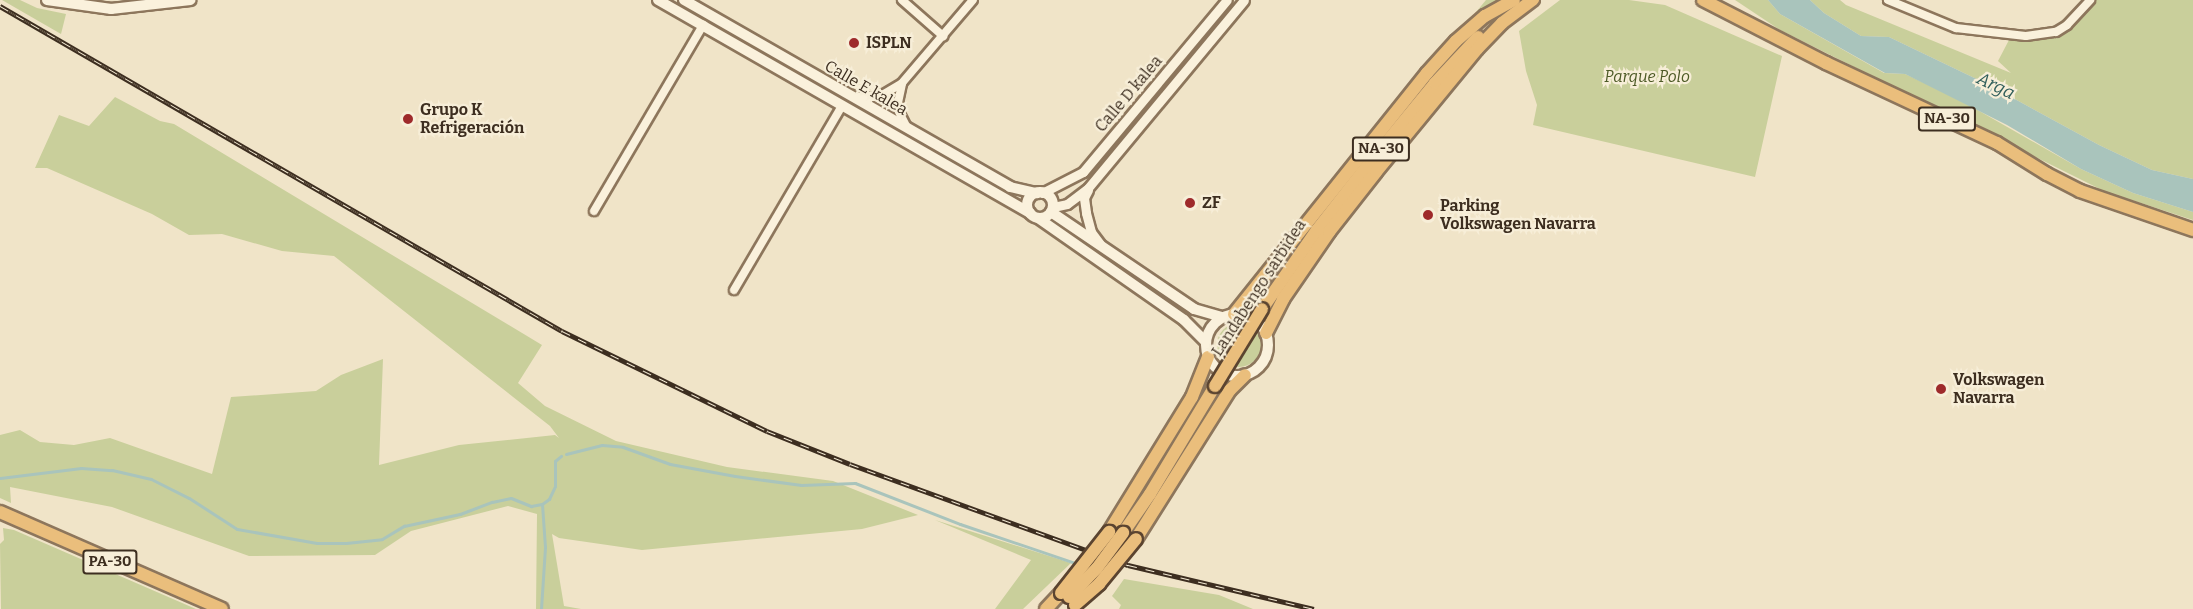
<!DOCTYPE html>
<meta charset="utf-8">
<style>
body{margin:0}
#map{position:relative;width:2193px;height:609px;overflow:hidden;background:#f0e4c8;font-family:Bitter,serif}
div>[style]{position:absolute}
[style*='--x']{left:calc(var(--x)*1px);top:calc(var(--y)*1px);width:calc(var(--w)*1px);rotate:calc(var(--a)*1deg)}
.green>*{inset:0;background:#c9cf9b}
.round{border-radius:50%}
.water>*{inset:0;background:#a9c4bc}
.stream>*{height:3px;margin:-1.5px;padding:0 1.5px;transform-origin:1.5px;border-radius:1.5px;background:#a9c4bc}
.roads{filter:drop-shadow(2px 0 #8d765c) drop-shadow(-2px 0 #8d765c) drop-shadow(0 2px #8d765c) drop-shadow(0 -2px #8d765c)}
.minor>*{height:8px;margin:-4px;padding:0 4px;transform-origin:4px;border-radius:4px;background:#faf1dc}
.tertiary>*{height:9px;margin:-4.5px;padding:0 4.5px;transform-origin:4.5px;border-radius:4.5px;background:#faf1dc}
.secondary>*{height:10px;margin:-5px;padding:0 5px;transform-origin:5px;border-radius:5px;background:#faf1dc}
.secondary>.ring{margin:-5px;padding:0;box-sizing:content-box;background:none;border:10px solid #faf1dc;border-radius:50%}
.trunk>*{height:12px;margin:-6px;padding:0 6px;transform-origin:6px;border-radius:6px;background:#eabe7c}
.rail>*{height:5px;margin-top:-2.5px;transform-origin:0;background:repeating-linear-gradient(90deg,#f7eed8 0 9px,#3d2e20 0 18px);box-sizing:border-box;border-block:2px solid #3d2e20}
.bridges{filter:drop-shadow(2px 0 #5b4430) drop-shadow(-2px 0 #5b4430) drop-shadow(0 2px #5b4430) drop-shadow(0 -2px #5b4430)}
.trunk-bridge>*{height:12px;margin:-6px;padding:0 6px;transform-origin:6px;border-radius:6px;background:#eabe7c}
.dots>*{width:16px;height:16px;translate:-50% -50%;box-sizing:border-box;border:3px solid #f7eed8;border-radius:50%}
span{translate:-50% -50%;white-space:nowrap;text-align:center;line-height:1.15;-webkit-text-stroke:4.5px #f7eed8;paint-order:stroke}
.shield-label span{padding:2px 4px;background:#f7eed8;border:2px solid;border-radius:4px;-webkit-text-stroke-width:0}
.shield-label{font-size:15px;color:#3d2e20;font-weight:700}
.poi-label{font-size:16px;color:#3d2e20;font-weight:700}
.left{translate:0 -50%;text-align:left}
.park-label{font-size:16px;color:#4d5a26;font-style:italic}
.street-label{font-size:16px;color:#3d2e20}
.water-label{font-size:18px;color:#2f5d5a;font-style:italic}
</style>
<div id="map">
<div class="green">
<div style="clip-path:polygon(2px 0,20px 0,37px 8px,66px 14px,61px 34px)"></div>
<div style="clip-path:polygon(1486px 0,1501px 0,1472px 17px)"></div>
<div style="clip-path:polygon(1560px 0,1629px 0,1665px 5px,1782px 56px,1755px 177px,1533px 125px,1537px 105px,1526px 71px,1519px 31px)"></div>
<div style="clip-path:polygon(1735px 0,1768px 0,1780px 14px,1884px 73px,1905px 74px,1953px 96px,2081px 169px,2133px 193px,2193px 212px,2193px 220px,2104px 191px,1780px 30px)"></div>
<div style="clip-path:polygon(1810px 0,1840px 0,1846px 5px,2011px 73px,1998px 61px,2009px 40px,2046px 39px,2061px 36px,2084px 14px,2090px 0,2193px 0,2193px 179px,2152px 170px,2099px 145px,1989px 85px,1889px 37px,1861px 36px,1824px 13px)"></div>
<div style="clip-path:polygon(115px 97px,160px 121px,174px 124px,542px 345px,518px 383px,545px 406px,616px 441px,727px 467px,833px 481px,918px 515px,862px 529px,642px 550px,559px 538px,552px 534px,564px 606px,581px 609px,536px 609px,537px 514px,508px 506px,411px 531px,375px 555px,249px 556px,112px 507px,10px 487px,11px 503px,0 498px,0 435px,20px 430px,40px 442px,74px 445px,110px 438px,212px 474px,231px 397px,316px 391px,341px 375px,383px 359px,379px 465px,459px 445px,555px 435px,559px 438px,550px 426px,334px 256px,282px 251px,222px 234px,189px 235px,152px 214px,47px 168px,35px 168px,59px 115px,89px 126px)"></div>
<div class="round" style="left:1217px;top:323px;width:44px;height:44px"></div>
<div style="clip-path:polygon(935px 520px,1071px 563px,1023px 609px,995px 609px,1031px 560px)"></div>
<div style="clip-path:polygon(3px 528px,14px 530px,196px 609px,1px 609px,0 544px,4px 540px)"></div>
<div style="clip-path:polygon(1124px 579px,1219px 595px,1253px 609px,1119px 609px,1121px 605px,1112px 596px)"></div>
</div>
<div class="water">
<div style="clip-path:polygon(1768px 0,1810px 0,1824px 13px,1861px 36px,1889px 37px,1989px 85px,2099px 145px,2152px 170px,2193px 179px,2193px 212px,2133px 193px,2081px 169px,2007px 125px,1905px 74px,1885px 73px,1780px 14px)"></div>
</div>
<div class="stream">
<div style="--x:566;--y:454;--w:37;--a:-14"></div>
<div style="--x:602;--y:445;--w:21;--a:5"></div>
<div style="--x:623;--y:447;--w:50;--a:19.9"></div>
<div style="--x:670;--y:464;--w:66;--a:10.5"></div>
<div style="--x:735;--y:476;--w:67;--a:7.8"></div>
<div style="--x:801;--y:485;--w:54;--a:-2.1"></div>
<div style="--x:855;--y:483;--w:113;--a:21.3"></div>
<div style="--x:960;--y:524;--w:125;--a:18.7"></div>
<div style="--x:0;--y:478;--w:82;--a:-7"></div>
<div style="--x:81;--y:468;--w:31;--a:4"></div>
<div style="--x:112;--y:470;--w:40;--a:13"></div>
<div style="--x:151;--y:479;--w:42;--a:26.6"></div>
<div style="--x:189;--y:498;--w:57;--a:32.9"></div>
<div style="--x:237;--y:529;--w:81;--a:9.9"></div>
<div style="--x:317;--y:543;--w:29;--a:0"></div>
<div style="--x:346;--y:543;--w:36;--a:-6"></div>
<div style="--x:382;--y:539;--w:26;--a:-31"></div>
<div style="--x:404;--y:526;--w:57;--a:-12.1"></div>
<div style="--x:460;--y:514;--w:34;--a:-21"></div>
<div style="--x:492;--y:502;--w:19;--a:-12"></div>
<div style="--x:511;--y:498;--w:22;--a:22"></div>
<div style="--x:531;--y:506;--w:11;--a:-10"></div>
<div style="--x:542;--y:504;--w:9;--a:-36"></div>
<div style="--x:549;--y:499;--w:14;--a:-65"></div>
<div style="--x:555;--y:486;--w:25;--a:-90"></div>
<div style="--x:555;--y:461;--w:8;--a:-40"></div>
<div style="--x:541;--y:609;--w:62;--a:-86.3"></div>
<div style="--x:545;--y:547;--w:43;--a:-94"></div>
</div>
<div class="roads">
<div class="minor">
<div style="--x:902;--y:0;--w:55;--a:41.3"></div>
<div style="--x:1888;--y:0;--w:74;--a:22.4"></div>
<div style="--x:1956;--y:28;--w:70;--a:6.5"></div>
<div style="--x:2026;--y:36;--w:30;--a:-8"></div>
<div style="--x:2056;--y:32;--w:13;--a:-32"></div>
<div style="--x:2067;--y:25;--w:34;--a:-47"></div>
<div style="--x:902;--y:84;--w:25;--a:102"></div>
<div style="--x:897;--y:108;--w:20;--a:63"></div>
<div style="--x:858;--y:97;--w:21;--a:0"></div>
<div style="--x:879;--y:97;--w:27;--a:-31"></div>
<div style="--x:902;--y:83;--w:109;--a:-49.5"></div>
<div style="--x:594;--y:211;--w:216;--a:-59.6"></div>
<div style="--x:734;--y:290;--w:213;--a:-59.6"></div>
</div>
<div class="tertiary">
<div style="--x:1088;--y:190;--w:9;--a:117"></div>
<div style="--x:1084;--y:198;--w:15;--a:82"></div>
<div style="--x:1086;--y:213;--w:20;--a:75"></div>
<div style="--x:1091;--y:232;--w:15;--a:53"></div>
<div style="--x:1042;--y:193;--w:46;--a:-27.1"></div>
<div style="--x:1083;--y:172;--w:224;--a:-50.1"></div>
<div style="--x:1053;--y:207;--w:14;--a:-12"></div>
<div style="--x:1067;--y:204;--w:26;--a:-37"></div>
<div style="--x:1088;--y:188;--w:244;--a:-50.3"></div>
</div>
<div class="secondary">
<div style="--x:47;--y:0;--w:65;--a:8"></div>
<div style="--x:111;--y:9;--w:80;--a:-6.5"></div>
<div style="--x:658;--y:0;--w:429;--a:29.8"></div>
<div style="--x:684;--y:0;--w:376;--a:29.8"></div>
<div style="--x:1010;--y:187;--w:28;--a:13"></div>
<div class="ring" style="left:1027px;top:192px;width:16px;height:16px"></div>
<div style="--x:1051;--y:212;--w:173;--a:34.1"></div>
<div style="--x:1194;--y:309;--w:29;--a:16"></div>
<div style="--x:1038;--y:218;--w:178;--a:34.9"></div>
<div style="--x:1184;--y:320;--w:31;--a:45"></div>
<div class="ring" style="left:1206px;top:314px;width:52px;height:52px"></div>
</div>
<div class="trunk">
<div style="--x:1703;--y:0;--w:138;--a:27.1"></div>
<div style="--x:1826;--y:63;--w:189;--a:25.1"></div>
<div style="--x:1997;--y:143;--w:59;--a:31.8"></div>
<div style="--x:2047;--y:174;--w:37;--a:27"></div>
<div style="--x:2080;--y:191;--w:120;--a:19"></div>
<div style="--x:1262;--y:309;--w:96;--a:-55.2"></div>
<div style="--x:1317;--y:230;--w:88;--a:-52"></div>
<div style="--x:1371;--y:161;--w:101;--a:-50.6"></div>
<div style="--x:1435;--y:83;--w:63;--a:-46.9"></div>
<div style="--x:1234;--y:314;--w:309;--a:-51.3"></div>
<div style="--x:1427;--y:73;--w:43;--a:-47.8"></div>
<div style="--x:1456;--y:41;--w:38;--a:-41"></div>
<div style="--x:1485;--y:16;--w:33;--a:-29"></div>
<div style="--x:1266;--y:333;--w:38;--a:-63"></div>
<div style="--x:1283;--y:299;--w:81;--a:-55.5"></div>
<div style="--x:1329;--y:232;--w:76;--a:-51.9"></div>
<div style="--x:1376;--y:172;--w:159;--a:-50.6"></div>
<div style="--x:1477;--y:49;--w:36;--a:-46"></div>
<div style="--x:1502;--y:23;--w:39;--a:-37"></div>
<div style="--x:0;--y:512;--w:242;--a:23.6"></div>
<div style="--x:1109;--y:532;--w:158;--a:-58.4"></div>
<div style="--x:1192;--y:397;--w:43;--a:-68.2"></div>
<div style="--x:1123;--y:533;--w:47;--a:-55.3"></div>
<div style="--x:1150;--y:494;--w:126;--a:-59"></div>
<div style="--x:1136;--y:539;--w:176;--a:-57.8"></div>
<div style="--x:1230;--y:390;--w:21;--a:-45"></div>
<div style="--x:1046;--y:609;--w:22;--a:-47"></div>
</div>
</div>
<div class="rail">
<div style="--x:0;--y:6;--w:649;--a:30.04"></div>
<div style="--x:562;--y:331;--w:228;--a:26"></div>
<div style="--x:767;--y:431;--w:89;--a:21.7"></div>
<div style="--x:850;--y:464;--w:296;--a:20"></div>
<div style="--x:1128;--y:565;--w:191;--a:13.3"></div>
</div>
<div class="bridges">
<div class="trunk-bridge">
<div style="--x:1215;--y:386;--w:90;--a:-58.6"></div>
<div style="--x:1061;--y:593;--w:78;--a:-51.8"></div>
<div style="--x:1069;--y:597;--w:40;--a:-46"></div>
<div style="--x:1097;--y:568;--w:44;--a:-53.4"></div>
<div style="--x:1075;--y:605;--w:32;--a:-41"></div>
<div style="--x:1099;--y:584;--w:58;--a:-50.6"></div>
</div>
</div>
<div class="dots">
<div style="left:854px;top:43px;background:#9e2a2b"></div>
<div style="left:408px;top:119px;background:#9e2a2b"></div>
<div style="left:1190px;top:203px;background:#9e2a2b"></div>
<div style="left:1428px;top:215px;background:#9e2a2b"></div>
<div style="left:1941px;top:389px;background:#9e2a2b"></div>
</div>
<div class="shield-label">
<span style="left:1947px;top:119px">NA-30</span>
<span style="left:1381px;top:149px">NA-30</span>
<span style="left:110px;top:562px">PA-30</span>
</div>
<div class="poi-label">
<span class="left" style="left:866px;top:43px">ISPLN</span>
<span class="left" style="left:420px;top:119px">Grupo K<br>Refrigeración</span>
<span class="left" style="left:1202px;top:203px">ZF</span>
<span class="left" style="left:1440px;top:215px">Parking<br>Volkswagen Navarra</span>
<span class="left" style="left:1953px;top:389px">Volkswagen<br>Navarra</span>
</div>
<div class="park-label">
<span style="left:1647px;top:77px">Parque Polo</span>
</div>
<div class="street-label">
<span style="left:866px;top:88px;rotate:30deg">Calle E kalea</span>
<span style="left:1129px;top:94px;rotate:-50deg">Calle D kalea</span>
<span style="left:1259px;top:288px;rotate:-57deg">Landabengo sarbidea</span>
</div>
<div class="water-label">
<span style="left:1996px;top:86px;rotate:26deg">Arga</span>
</div>
</div>
